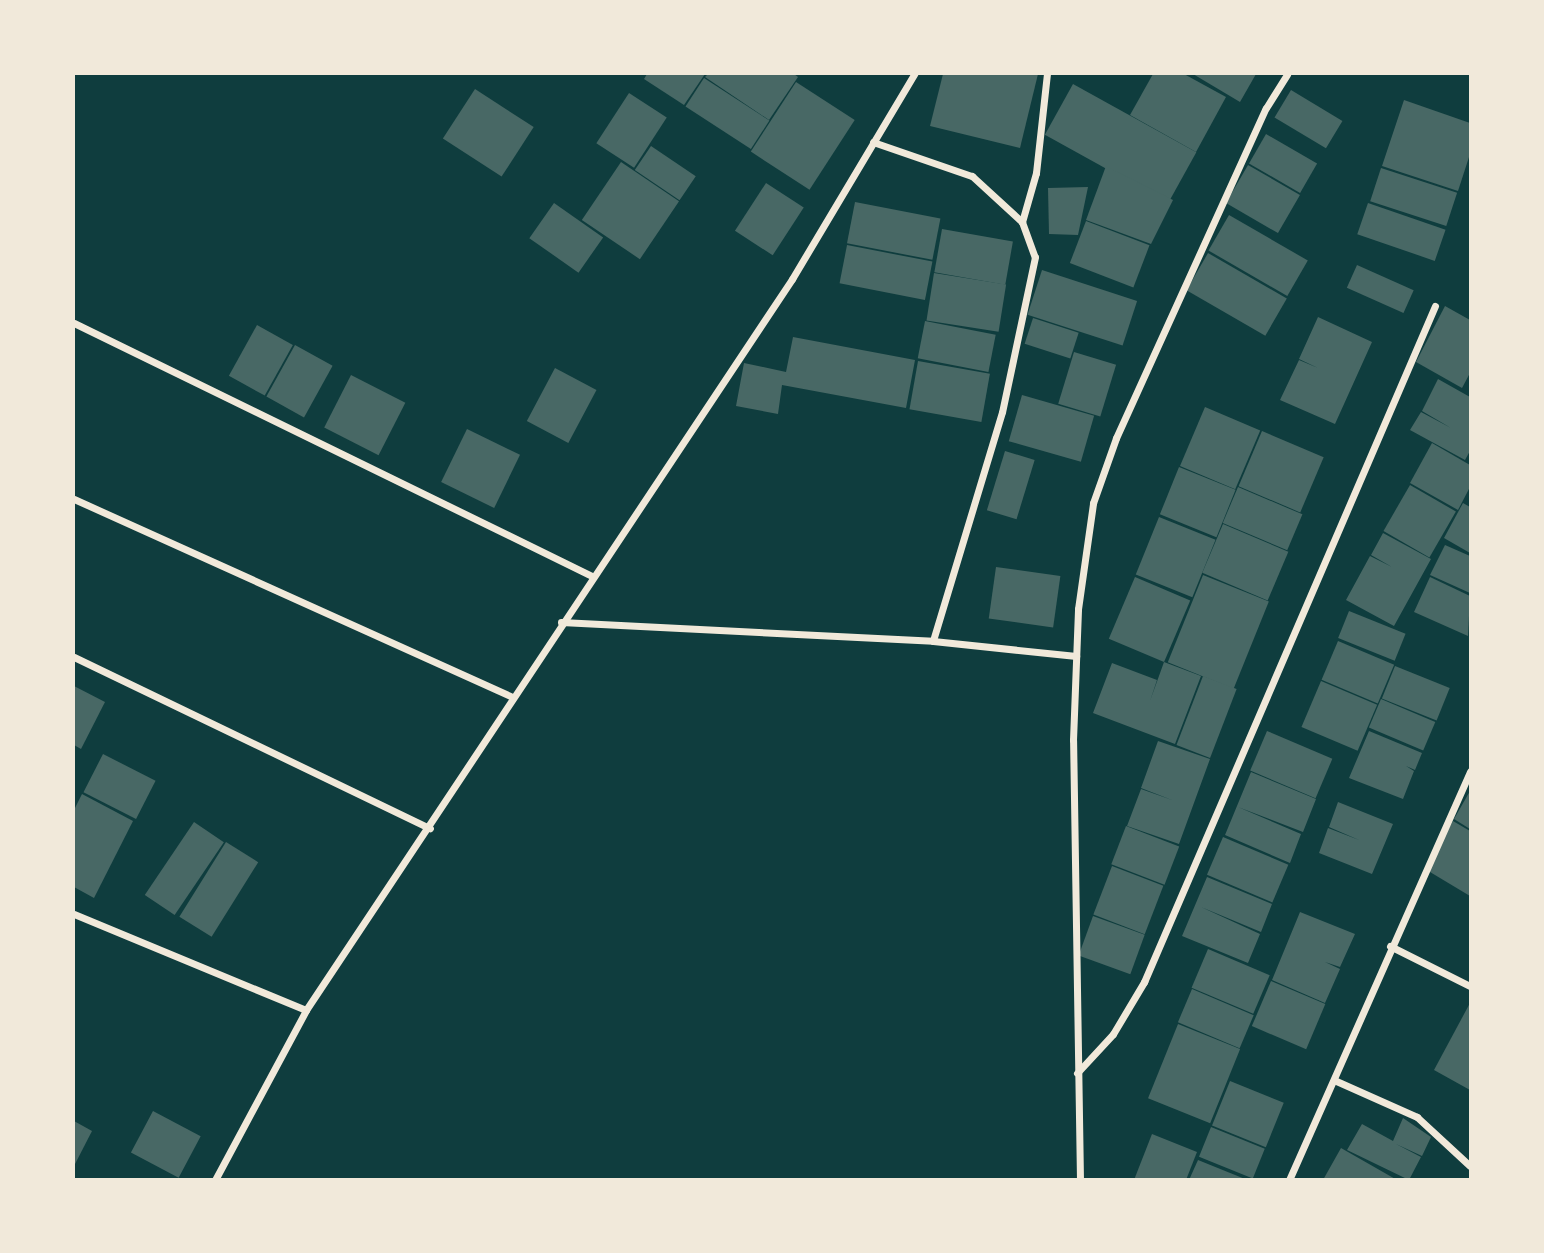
<!DOCTYPE html>
<style>
body{margin:0}
#map{position:relative;width:1544px;height:1253px;overflow:hidden;background:#0f3d3e;font-family:"IBM Plex Serif",serif}
div>[style]{position:absolute}
[style*='--x']{left:calc(var(--x)*1px);top:calc(var(--y)*1px);width:calc(var(--w)*1px);rotate:calc(var(--a)*1deg)}
.building>*{inset:0;background:#486865;transform-origin:0 0}
.minor>*{height:7px;margin:-3.5px;padding:0 3.5px;transform-origin:3.5px;border-radius:3.5px;background:#f1e9da}
span{translate:-50% -50%;white-space:nowrap;text-align:center;line-height:1.15;-webkit-text-stroke:5px #f1e9da;paint-order:stroke}
.frame{position:absolute;inset:0;border:75px solid #f1e9da;pointer-events:none}
</style>
<div id="map">
<div class="building">
<div style="clip-path:polygon(647px 74px,705px 74px,684px 105px,644px 79px)"></div>
<div style="clip-path:polygon(708px 74px,794px 74px,798px 77px,769px 120px,705px 77px)"></div>
<div style="clip-path:polygon(943px 74px,1038px 74px,1020px 148px,930px 126px)"></div>
<div style="clip-path:polygon(1153px 74px,1184px 74px,1226px 97px,1196px 152px,1130px 115px)"></div>
<div style="clip-path:polygon(1193px 74px,1256px 74px,1240px 102px)"></div>
<div style="left:704px;top:78px;width:78px;height:34px;rotate:33deg"></div>
<div style="left:796px;top:82px;width:70px;height:83px;rotate:33deg"></div>
<div style="left:1073px;top:84px;width:141px;height:58px;rotate:29deg"></div>
<div style="left:475px;top:89px;width:70px;height:59px;rotate:33deg"></div>
<div style="left:1291px;top:90px;width:60px;height:32px;rotate:31deg"></div>
<div style="left:629px;top:93px;width:45px;height:60px;rotate:33deg"></div>
<div style="clip-path:polygon(1404px 100px,1470px 123px,1470px 154px,1458px 191px,1382px 166px)"></div>
<div style="left:1266px;top:134px;width:59px;height:34px;rotate:30deg"></div>
<div style="left:651px;top:146px;width:54px;height:29px;rotate:34deg"></div>
<div style="left:621px;top:162px;width:70px;height:70px;rotate:34deg"></div>
<div style="left:1248px;top:165px;width:60px;height:44px;rotate:30deg"></div>
<div style="clip-path:polygon(1106px 166px,1173px 200px,1151px 244px,1086px 220px)"></div>
<div style="left:1381px;top:168px;width:80px;height:35px;rotate:18deg"></div>
<div style="left:766px;top:183px;width:45px;height:57px;rotate:33deg"></div>
<div style="clip-path:polygon(1088px 187px,1078px 235px,1049px 234px,1048px 188px)"></div>
<div style="left:855px;top:202px;width:87px;height:42px;rotate:11deg"></div>
<div style="left:554px;top:203px;width:60px;height:43px;rotate:35deg"></div>
<div style="left:1368px;top:203px;width:82px;height:33px;rotate:19deg"></div>
<div style="left:1229px;top:215px;width:91px;height:41px;rotate:30deg"></div>
<div style="left:1086px;top:221px;width:68px;height:45px;rotate:21deg"></div>
<div style="left:942px;top:229px;width:72px;height:44px;rotate:10deg"></div>
<div style="left:847px;top:245px;width:87px;height:39px;rotate:11deg"></div>
<div style="left:1208px;top:253px;width:91px;height:43px;rotate:30deg"></div>
<div style="left:1357px;top:265px;width:62px;height:25px;rotate:24deg"></div>
<div style="left:1042px;top:270px;width:100px;height:47px;rotate:18deg"></div>
<div style="left:934px;top:273px;width:73px;height:48px;rotate:9deg"></div>
<div style="clip-path:polygon(1445px 306px,1470px 320px,1470px 373px,1462px 388px,1416px 362px)"></div>
<div style="clip-path:polygon(1318px 317px,1372px 342px,1335px 424px,1280px 400px,1299px 360px,1318px 368px,1299px 359px)"></div>
<div style="left:1033px;top:318px;width:48px;height:27px;rotate:18deg"></div>
<div style="left:925px;top:321px;width:72px;height:38px;rotate:11deg"></div>
<div style="left:257px;top:325px;width:41px;height:58px;rotate:29deg"></div>
<div style="clip-path:polygon(793px 337px,915px 360px,906px 408px,782px 385px,778px 414px,736px 406px,744px 363px,786px 372px)"></div>
<div style="left:295px;top:345px;width:43px;height:59px;rotate:29deg"></div>
<div style="left:1074px;top:352px;width:44px;height:54px;rotate:17deg"></div>
<div style="left:918px;top:361px;width:73px;height:49px;rotate:10deg"></div>
<div style="left:555px;top:368px;width:47px;height:60px;rotate:28deg"></div>
<div style="left:351px;top:375px;width:61px;height:59px;rotate:27deg"></div>
<div style="clip-path:polygon(1438px 379px,1470px 397px,1470px 451px,1465px 460px,1410px 430px,1421px 412px,1451px 428px,1422px 411px)"></div>
<div style="left:1022px;top:395px;width:75px;height:48px;rotate:16deg"></div>
<div style="left:1205px;top:407px;width:60px;height:64px;rotate:23deg"></div>
<div style="left:467px;top:429px;width:59px;height:59px;rotate:26deg"></div>
<div style="left:1262px;top:431px;width:67px;height:60px;rotate:23deg"></div>
<div style="clip-path:polygon(1432px 443px,1470px 465px,1470px 487px,1458px 510px,1410px 483px)"></div>
<div style="left:1005px;top:451px;width:31px;height:62px;rotate:17deg"></div>
<div style="left:1179px;top:467px;width:61px;height:51px;rotate:22deg"></div>
<div style="left:1410px;top:485px;width:53px;height:53px;rotate:30deg"></div>
<div style="left:1238px;top:487px;width:70px;height:39px;rotate:23deg"></div>
<div style="clip-path:polygon(1463px 503px,1470px 507px,1470px 553px,1444px 538px)"></div>
<div style="left:1159px;top:517px;width:61px;height:62px;rotate:22deg"></div>
<div style="left:1223px;top:524px;width:71px;height:53px;rotate:23deg"></div>
<div style="clip-path:polygon(1383px 533px,1431px 559px,1394px 626px,1346px 600px,1370px 556px,1392px 567px,1371px 555px)"></div>
<div style="clip-path:polygon(1445px 545px,1470px 556px,1470px 593px,1430px 575px)"></div>
<div style="left:996px;top:567px;width:65px;height:52px;rotate:8deg"></div>
<div style="left:1203px;top:575px;width:71px;height:94px;rotate:22deg"></div>
<div style="left:1135px;top:577px;width:60px;height:67px;rotate:23deg"></div>
<div style="clip-path:polygon(1430px 577px,1470px 596px,1468px 636px,1414px 612px)"></div>
<div style="left:1349px;top:611px;width:61px;height:29px;rotate:22deg"></div>
<div style="left:1338px;top:641px;width:61px;height:42px;rotate:23deg"></div>
<div style="clip-path:polygon(1164px 662px,1201px 676px,1175px 744px,1093px 713px,1112px 663px,1157px 680px,1150px 701px)"></div>
<div style="left:1395px;top:666px;width:59px;height:35px;rotate:22deg"></div>
<div style="left:1203px;top:676px;width:36px;height:74px;rotate:21deg"></div>
<div style="left:1321px;top:681px;width:61px;height:50px;rotate:23deg"></div>
<div style="clip-path:polygon(74px 686px,105px 702px,81px 749px,74px 745px)"></div>
<div style="left:1381px;top:699px;width:59px;height:31px;rotate:23deg"></div>
<div style="left:1267px;top:731px;width:71px;height:43px;rotate:23deg"></div>
<div style="clip-path:polygon(1369px 731px,1422px 753px,1415px 770px,1406px 766px,1414px 771px,1403px 799px,1349px 778px)"></div>
<div style="clip-path:polygon(1158px 741px,1210px 759px,1179px 844px,1127px 826px,1141px 789px,1172px 800px,1141px 788px)"></div>
<div style="left:103px;top:754px;width:59px;height:43px;rotate:27deg"></div>
<div style="clip-path:polygon(1251px 772px,1316px 799px,1303px 832px,1238px 807px,1301px 834px,1290px 863px,1225px 835px)"></div>
<div style="clip-path:polygon(1470px 791px,1470px 829px,1454px 819px)"></div>
<div style="clip-path:polygon(82px 794px,133px 821px,94px 898px,74px 887px,74px 810px)"></div>
<div style="clip-path:polygon(1338px 802px,1393px 824px,1372px 874px,1319px 853px,1328px 828px,1359px 840px,1329px 827px)"></div>
<div style="clip-path:polygon(1453px 821px,1470px 831px,1470px 896px,1425px 869px)"></div>
<div style="left:194px;top:822px;width:36px;height:88px;rotate:34deg"></div>
<div style="left:1126px;top:826px;width:57px;height:41px;rotate:21deg"></div>
<div style="left:1223px;top:837px;width:71px;height:41px;rotate:23deg"></div>
<div style="left:226px;top:842px;width:38px;height:88px;rotate:32deg"></div>
<div style="left:1112px;top:866px;width:55px;height:52px;rotate:21deg"></div>
<div style="clip-path:polygon(1207px 877px,1272px 904px,1261px 932px,1201px 907px,1260px 934px,1248px 963px,1182px 936px)"></div>
<div style="clip-path:polygon(1300px 912px,1355px 934px,1340px 967px,1325px 962px,1340px 969px,1325px 1003px,1272px 980px)"></div>
<div style="left:1093px;top:916px;width:55px;height:42px;rotate:20deg"></div>
<div style="left:1208px;top:949px;width:67px;height:42px;rotate:23deg"></div>
<div style="left:1271px;top:981px;width:59px;height:49px;rotate:23deg"></div>
<div style="left:1192px;top:989px;width:67px;height:36px;rotate:23deg"></div>
<div style="clip-path:polygon(1470px 1003px,1470px 1090px,1434px 1070px)"></div>
<div style="left:1178px;top:1024px;width:67px;height:80px;rotate:22deg"></div>
<div style="left:1230px;top:1081px;width:58px;height:48px;rotate:22deg"></div>
<div style="left:153px;top:1111px;width:54px;height:47px;rotate:28deg"></div>
<div style="clip-path:polygon(1403px 1118px,1431px 1137px,1422px 1156px,1396px 1144px,1421px 1157px,1409px 1180px,1347px 1150px,1362px 1124px,1393px 1141px)"></div>
<div style="clip-path:polygon(74px 1121px,92px 1131px,74px 1166px)"></div>
<div style="left:1211px;top:1127px;width:58px;height:32px;rotate:22deg"></div>
<div style="clip-path:polygon(1152px 1134px,1197px 1152px,1186px 1180px,1134px 1180px)"></div>
<div style="clip-path:polygon(1341px 1148px,1397px 1180px,1323px 1180px)"></div>
<div style="clip-path:polygon(1198px 1160px,1245px 1179px,1245px 1180px,1189px 1180px)"></div>
</div>
<div class="minor">
<div style="--x:873;--y:142;--w:105;--a:19"></div>
<div style="--x:972;--y:176;--w:68;--a:42.6"></div>
<div style="--x:1022;--y:222;--w:37;--a:70"></div>
<div style="--x:1035;--y:257;--w:158;--a:102"></div>
<div style="--x:1002;--y:412;--w:239;--a:106.8"></div>
<div style="--x:1022;--y:222;--w:51;--a:-74.1"></div>
<div style="--x:1036;--y:173;--w:100;--a:-83.7"></div>
<div style="--x:74;--y:323;--w:576;--a:26.03"></div>
<div style="--x:74;--y:499;--w:479;--a:24.3"></div>
<div style="--x:561;--y:622;--w:372;--a:2.9"></div>
<div style="--x:933;--y:641;--w:144;--a:6"></div>
<div style="--x:74;--y:657;--w:395;--a:25.7"></div>
<div style="--x:74;--y:914;--w:251;--a:22.5"></div>
<div style="--x:1390;--y:946;--w:89;--a:26.6"></div>
<div style="--x:1077;--y:1073;--w:53;--a:-47.3"></div>
<div style="--x:1113;--y:1034;--w:61;--a:-59.2"></div>
<div style="--x:1144;--y:982;--w:736;--a:-66.71"></div>
<div style="--x:1334;--y:1080;--w:91;--a:24"></div>
<div style="--x:1417;--y:1117;--w:72;--a:42.8"></div>
<div style="--x:215;--y:1180;--w:193;--a:-61.8"></div>
<div style="--x:306;--y:1010;--w:878;--a:-56.38"></div>
<div style="--x:792;--y:279;--w:239;--a:-59.2"></div>
<div style="--x:1080;--y:1180;--w:440;--a:-90.9"></div>
<div style="--x:1073;--y:740;--w:131;--a:-87.8"></div>
<div style="--x:1078;--y:609;--w:107;--a:-81.9"></div>
<div style="--x:1093;--y:503;--w:69;--a:-70.5"></div>
<div style="--x:1116;--y:438;--w:362;--a:-65.6"></div>
<div style="--x:1266;--y:108;--w:40;--a:-58"></div>
<div style="--x:1289;--y:1180;--w:447;--a:-66.1"></div>
</div>
<div class="frame"></div>
</div>
